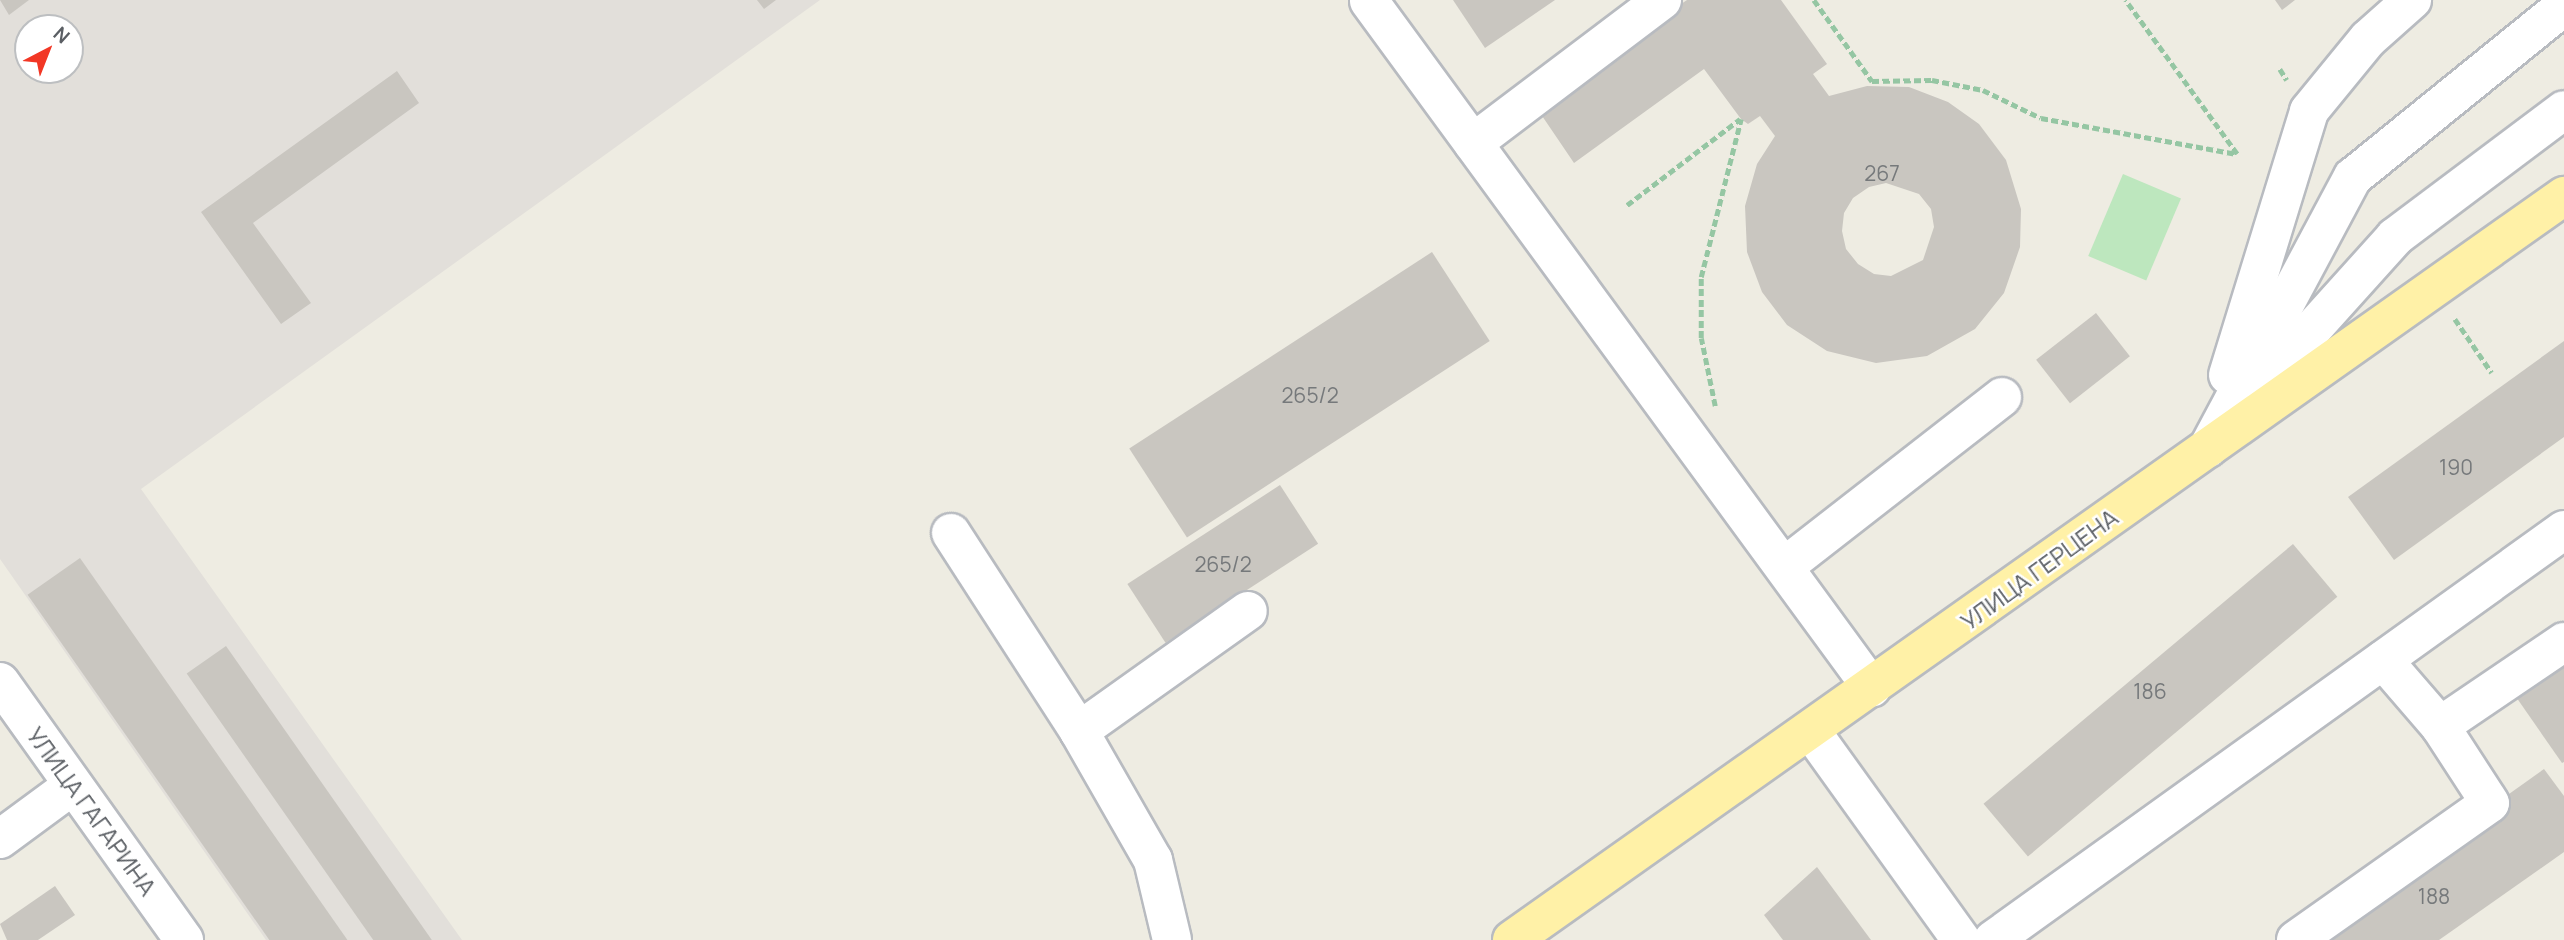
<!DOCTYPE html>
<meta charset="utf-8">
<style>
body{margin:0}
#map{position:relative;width:2564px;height:940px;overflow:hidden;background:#eeece2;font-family:Manrope,sans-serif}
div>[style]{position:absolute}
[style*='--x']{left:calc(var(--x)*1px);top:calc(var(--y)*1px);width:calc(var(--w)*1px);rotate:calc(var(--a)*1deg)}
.industrial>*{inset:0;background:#e2dfda}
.green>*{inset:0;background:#bde7be;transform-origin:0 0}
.building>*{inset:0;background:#c9c6c0;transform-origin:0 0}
.path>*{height:4.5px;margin-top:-2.25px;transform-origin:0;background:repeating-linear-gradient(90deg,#95c6a3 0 7px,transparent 0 10.5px)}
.roads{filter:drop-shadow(2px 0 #b8bbc0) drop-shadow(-2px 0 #b8bbc0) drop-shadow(0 2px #b8bbc0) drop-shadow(0 -2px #b8bbc0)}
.minor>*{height:38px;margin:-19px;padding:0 19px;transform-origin:19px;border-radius:19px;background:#fff}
.major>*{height:38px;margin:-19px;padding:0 19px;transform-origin:19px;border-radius:19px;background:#fff1a7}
span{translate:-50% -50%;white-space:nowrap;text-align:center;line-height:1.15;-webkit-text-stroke:5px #fff;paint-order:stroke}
.number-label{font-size:21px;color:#76797b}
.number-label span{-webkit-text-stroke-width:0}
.street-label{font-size:24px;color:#5b5f64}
.north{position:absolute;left:14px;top:14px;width:70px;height:70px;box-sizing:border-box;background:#fff;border:2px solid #bdbfc1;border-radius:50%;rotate:42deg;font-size:19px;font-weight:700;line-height:28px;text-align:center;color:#5b5f64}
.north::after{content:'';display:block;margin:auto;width:24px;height:32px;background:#f23725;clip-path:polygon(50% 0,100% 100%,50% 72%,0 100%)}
</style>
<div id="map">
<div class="industrial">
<div style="clip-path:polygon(evenodd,0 0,820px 0,141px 489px,462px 940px,266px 940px,0 559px,0 0,28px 28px,70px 28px,70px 70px,28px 70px,28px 28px)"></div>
</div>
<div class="green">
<div style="left:2123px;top:174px;width:63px;height:89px;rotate:23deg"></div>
</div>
<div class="building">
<div style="clip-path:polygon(0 0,29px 0,9px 15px)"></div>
<div style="clip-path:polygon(757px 0,776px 0,764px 9px)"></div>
<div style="clip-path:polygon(1453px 0,1555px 0,1485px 48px)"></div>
<div style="clip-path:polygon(evenodd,1687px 0,1781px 0,1827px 64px,1813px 74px,1829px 96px,1867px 86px,1909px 87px,1948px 102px,1979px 124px,2006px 160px,2021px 209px,2020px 247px,2004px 293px,1975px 329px,1927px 356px,1876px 363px,1827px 351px,1787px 325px,1762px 292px,1747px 252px,1745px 206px,1757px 164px,1775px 136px,1760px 116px,1748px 124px,1741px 119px,1704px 69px,1574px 163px,1534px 104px,1687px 0,1886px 183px,1919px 194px,1931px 209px,1934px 227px,1923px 260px,1891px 276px,1874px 274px,1858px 264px,1846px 249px,1842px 231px,1844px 213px,1853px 198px,1869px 187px,1886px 183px)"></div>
<div style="clip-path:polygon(2275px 0,2295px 0,2282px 10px)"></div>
<div style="clip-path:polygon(397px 71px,419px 103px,253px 223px,311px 303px,281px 324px,201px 212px)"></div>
<div style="left:1432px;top:252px;width:106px;height:361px;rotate:57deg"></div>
<div style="left:2096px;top:313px;width:55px;height:76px;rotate:52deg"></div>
<div style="clip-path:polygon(2564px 341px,2564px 437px,2394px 560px,2348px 497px)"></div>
<div style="left:1280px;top:485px;width:70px;height:182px;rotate:57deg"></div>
<div style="left:2293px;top:544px;width:69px;height:404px;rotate:50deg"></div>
<div style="left:80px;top:558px;width:469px;height:64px;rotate:55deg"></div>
<div style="left:226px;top:646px;width:361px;height:48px;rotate:55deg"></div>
<div style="clip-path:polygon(2564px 660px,2564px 762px,2562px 763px,2514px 694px)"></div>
<div style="clip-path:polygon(2544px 769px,2564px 796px,2564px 852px,2439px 940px,2304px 940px)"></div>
<div style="clip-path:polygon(1817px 867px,1871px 940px,1783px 940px,1764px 915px)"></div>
<div style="clip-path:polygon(55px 886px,75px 915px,38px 940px,7px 940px,0 924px)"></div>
</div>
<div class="path">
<div style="--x:1814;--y:0;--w:100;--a:54.4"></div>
<div style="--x:1872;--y:81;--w:60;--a:-1"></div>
<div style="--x:1932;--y:80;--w:52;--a:11.1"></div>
<div style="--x:1983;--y:90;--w:64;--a:25.8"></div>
<div style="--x:2041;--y:118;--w:199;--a:10.4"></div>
<div style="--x:2237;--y:154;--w:190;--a:-126"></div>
<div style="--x:2280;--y:69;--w:13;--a:58"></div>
<div style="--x:1627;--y:205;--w:142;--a:-37.3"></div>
<div style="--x:2455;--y:319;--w:65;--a:55.6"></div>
<div style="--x:1715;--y:406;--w:69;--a:-101.6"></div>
<div style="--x:1701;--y:338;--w:61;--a:-90"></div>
<div style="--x:1701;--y:277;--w:163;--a:-75.8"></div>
</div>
<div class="roads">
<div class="minor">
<div style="--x:1369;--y:1;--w:851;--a:53.79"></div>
<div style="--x:1473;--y:143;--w:237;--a:-37.1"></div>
<div style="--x:2228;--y:375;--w:276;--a:-72.9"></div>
<div style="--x:2309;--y:111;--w:93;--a:-50.7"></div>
<div style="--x:2368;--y:39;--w:59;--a:-41.6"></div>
<div style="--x:2252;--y:396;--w:214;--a:-48"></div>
<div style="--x:2395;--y:237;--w:211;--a:-36.9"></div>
<div style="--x:2208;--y:448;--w:307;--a:-61.9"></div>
<div style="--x:2353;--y:177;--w:272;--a:-39"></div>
<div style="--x:951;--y:533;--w:236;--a:57.1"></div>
<div style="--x:1079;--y:731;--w:149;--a:60.2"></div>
<div style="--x:1153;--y:860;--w:82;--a:76.6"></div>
<div style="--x:1785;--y:566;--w:275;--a:-37.9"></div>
<div style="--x:0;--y:682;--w:317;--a:54.5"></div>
<div style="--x:2440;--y:726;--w:150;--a:-34.1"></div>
<div style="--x:1079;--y:731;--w:207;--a:-35.4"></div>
<div style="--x:1811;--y:731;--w:257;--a:54.3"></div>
<div style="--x:0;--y:839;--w:89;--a:-36.4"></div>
<div style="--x:1993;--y:940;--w:703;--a:-35.68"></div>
<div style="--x:2296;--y:940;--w:237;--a:-35.2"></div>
<div style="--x:2490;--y:803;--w:92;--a:-123"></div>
<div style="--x:2440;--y:726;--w:87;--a:-130.8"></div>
</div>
<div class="major">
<div style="--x:1512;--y:940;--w:1289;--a:-35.27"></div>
</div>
</div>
<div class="number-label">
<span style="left:1882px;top:173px">267</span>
<span style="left:1310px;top:395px">265/2</span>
<span style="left:2456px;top:467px">190</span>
<span style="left:1223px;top:564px">265/2</span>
<span style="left:2150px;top:691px">186</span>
<span style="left:2434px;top:896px">188</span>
</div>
<div class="street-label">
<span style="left:2039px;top:569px;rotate:-36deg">УЛИЦА ГЕРЦЕНА</span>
<span style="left:92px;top:811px;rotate:54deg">УЛИЦА ГАГАРИНА</span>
</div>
<div class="north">N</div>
</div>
